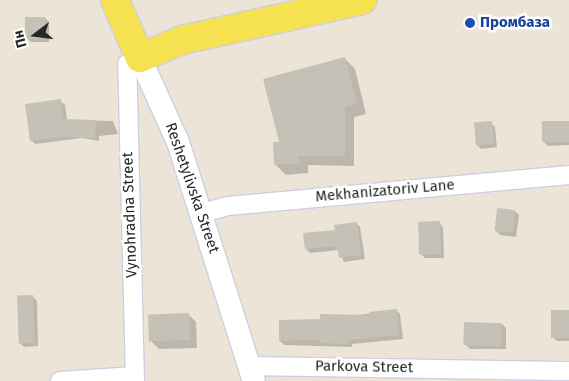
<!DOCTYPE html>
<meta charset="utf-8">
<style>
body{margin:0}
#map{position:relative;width:569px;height:381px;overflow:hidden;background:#ebe4d7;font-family:"Fira Sans",sans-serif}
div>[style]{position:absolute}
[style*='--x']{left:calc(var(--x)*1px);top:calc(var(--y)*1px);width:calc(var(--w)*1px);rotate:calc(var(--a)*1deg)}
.shadow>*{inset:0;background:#0003}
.building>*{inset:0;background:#c6c1b7;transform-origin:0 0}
.roads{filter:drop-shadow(1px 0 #cdcfe1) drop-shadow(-1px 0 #cdcfe1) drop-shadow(0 1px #cdcfe1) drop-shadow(0 -1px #cdcfe1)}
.minor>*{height:18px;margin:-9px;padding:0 9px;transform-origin:9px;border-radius:9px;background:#fff}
.tertiary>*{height:22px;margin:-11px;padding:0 11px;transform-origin:11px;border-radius:11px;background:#fff}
.primary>*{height:28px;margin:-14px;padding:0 14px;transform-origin:14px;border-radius:14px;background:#f6e151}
.dots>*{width:14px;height:14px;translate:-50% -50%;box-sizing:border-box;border:2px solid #fff;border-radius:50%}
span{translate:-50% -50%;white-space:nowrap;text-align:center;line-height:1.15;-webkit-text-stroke:5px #fff;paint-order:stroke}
.transit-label{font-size:15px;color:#164399;font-weight:700}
.left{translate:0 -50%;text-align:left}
.street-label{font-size:15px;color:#272727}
.north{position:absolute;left:10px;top:10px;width:50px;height:50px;-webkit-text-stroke:4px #fff;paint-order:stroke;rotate:255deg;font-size:14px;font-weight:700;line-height:20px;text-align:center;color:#272727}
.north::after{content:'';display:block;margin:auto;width:18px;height:22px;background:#272727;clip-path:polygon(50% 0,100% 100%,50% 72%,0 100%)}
</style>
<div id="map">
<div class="shadow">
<div style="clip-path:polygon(45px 18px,49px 22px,49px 42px,31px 42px,27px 38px)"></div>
<div style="clip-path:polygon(345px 59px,355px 69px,366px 114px,354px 117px,354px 166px,308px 165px,308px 173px,286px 175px,276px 165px,280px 143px)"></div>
<div style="clip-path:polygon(60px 101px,65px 105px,67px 120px,113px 121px,118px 134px,99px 136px,99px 141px,82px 138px,35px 144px,31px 140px)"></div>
<div style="clip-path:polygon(569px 122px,569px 145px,548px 146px,544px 142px)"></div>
<div style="clip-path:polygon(491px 123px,495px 127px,497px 147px,481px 149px,477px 145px)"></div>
<div style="clip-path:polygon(515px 211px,519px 215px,516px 237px,500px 235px,496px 231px)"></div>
<div style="clip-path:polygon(439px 222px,443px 227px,444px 258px,425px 258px,421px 254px)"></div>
<div style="clip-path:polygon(356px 223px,360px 227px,365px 259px,344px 262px,339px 250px,310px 253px,306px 249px)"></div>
<div style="clip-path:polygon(33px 297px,37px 301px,38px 346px,24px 347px,20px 343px)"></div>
<div style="clip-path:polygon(396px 310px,400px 314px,403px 339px,352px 344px,352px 347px,284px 345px,280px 341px,321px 320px)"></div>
<div style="clip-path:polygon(569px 312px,569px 341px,557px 341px,553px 337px)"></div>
<div style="clip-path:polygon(188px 314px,196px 322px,197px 348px,159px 349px,151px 341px)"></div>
<div style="clip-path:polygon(502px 324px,506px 328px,506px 349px,470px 349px,466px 345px)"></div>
</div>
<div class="building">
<div style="left:25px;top:17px;width:20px;height:22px"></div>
<div style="clip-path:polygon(345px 57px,357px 104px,345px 107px,345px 156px,298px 156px,299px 163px,274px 165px,273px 142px,279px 142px,263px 79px)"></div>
<div style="clip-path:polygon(61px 99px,63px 119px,96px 120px,95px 138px,62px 137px,30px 141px,25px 104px)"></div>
<div style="left:492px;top:121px;width:23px;height:18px;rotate:85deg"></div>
<div style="left:542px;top:121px;width:27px;height:21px"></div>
<div style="left:497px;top:208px;width:18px;height:23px;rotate:6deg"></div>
<div style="left:440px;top:221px;width:33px;height:22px;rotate:88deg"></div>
<div style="clip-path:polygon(357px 222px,361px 255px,339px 258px,337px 246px,305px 249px,303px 233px,335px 230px,334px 225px)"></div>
<div style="left:33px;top:295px;width:48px;height:16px;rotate:88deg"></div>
<div style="clip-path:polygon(397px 309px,399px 335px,348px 340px,348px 344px,320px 343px,320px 340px,279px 341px,279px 320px,320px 319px,320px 314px,370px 315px,369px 312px)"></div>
<div style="left:569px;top:310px;width:28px;height:18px;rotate:90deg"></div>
<div style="left:189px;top:313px;width:27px;height:41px;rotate:88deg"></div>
<div style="left:464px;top:322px;width:38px;height:23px;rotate:2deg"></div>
</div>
<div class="roads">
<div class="minor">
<div style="--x:202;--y:213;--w:27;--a:-15"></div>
<div style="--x:228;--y:206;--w:342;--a:-5.2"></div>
<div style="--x:249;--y:366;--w:320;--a:0.9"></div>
<div style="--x:60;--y:381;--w:75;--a:-3.8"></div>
<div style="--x:135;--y:381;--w:317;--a:-91.4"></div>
<div style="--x:127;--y:64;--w:14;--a:-25"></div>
</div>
<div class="tertiary">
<div style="--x:140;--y:58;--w:92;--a:65.7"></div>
<div style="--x:178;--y:142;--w:251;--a:72.4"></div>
</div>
<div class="primary">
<div style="--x:115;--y:0;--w:63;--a:66.7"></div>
<div style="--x:140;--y:58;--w:46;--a:-23.2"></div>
<div style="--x:182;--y:40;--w:185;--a:-12.5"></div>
</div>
</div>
<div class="dots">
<div style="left:470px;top:23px;background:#1a4fb4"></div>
</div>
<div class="transit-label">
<span class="left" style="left:480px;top:23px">Промбаза</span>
</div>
<div class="street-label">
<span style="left:192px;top:188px;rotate:71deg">Reshetylivska Street</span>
<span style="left:385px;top:191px;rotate:-5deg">Mekhanizatoriv Lane</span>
<span style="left:130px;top:215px;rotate:-92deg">Vynohradna Street</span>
<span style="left:364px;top:367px;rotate:1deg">Parkova Street</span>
</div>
<div class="north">Пн</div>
</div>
